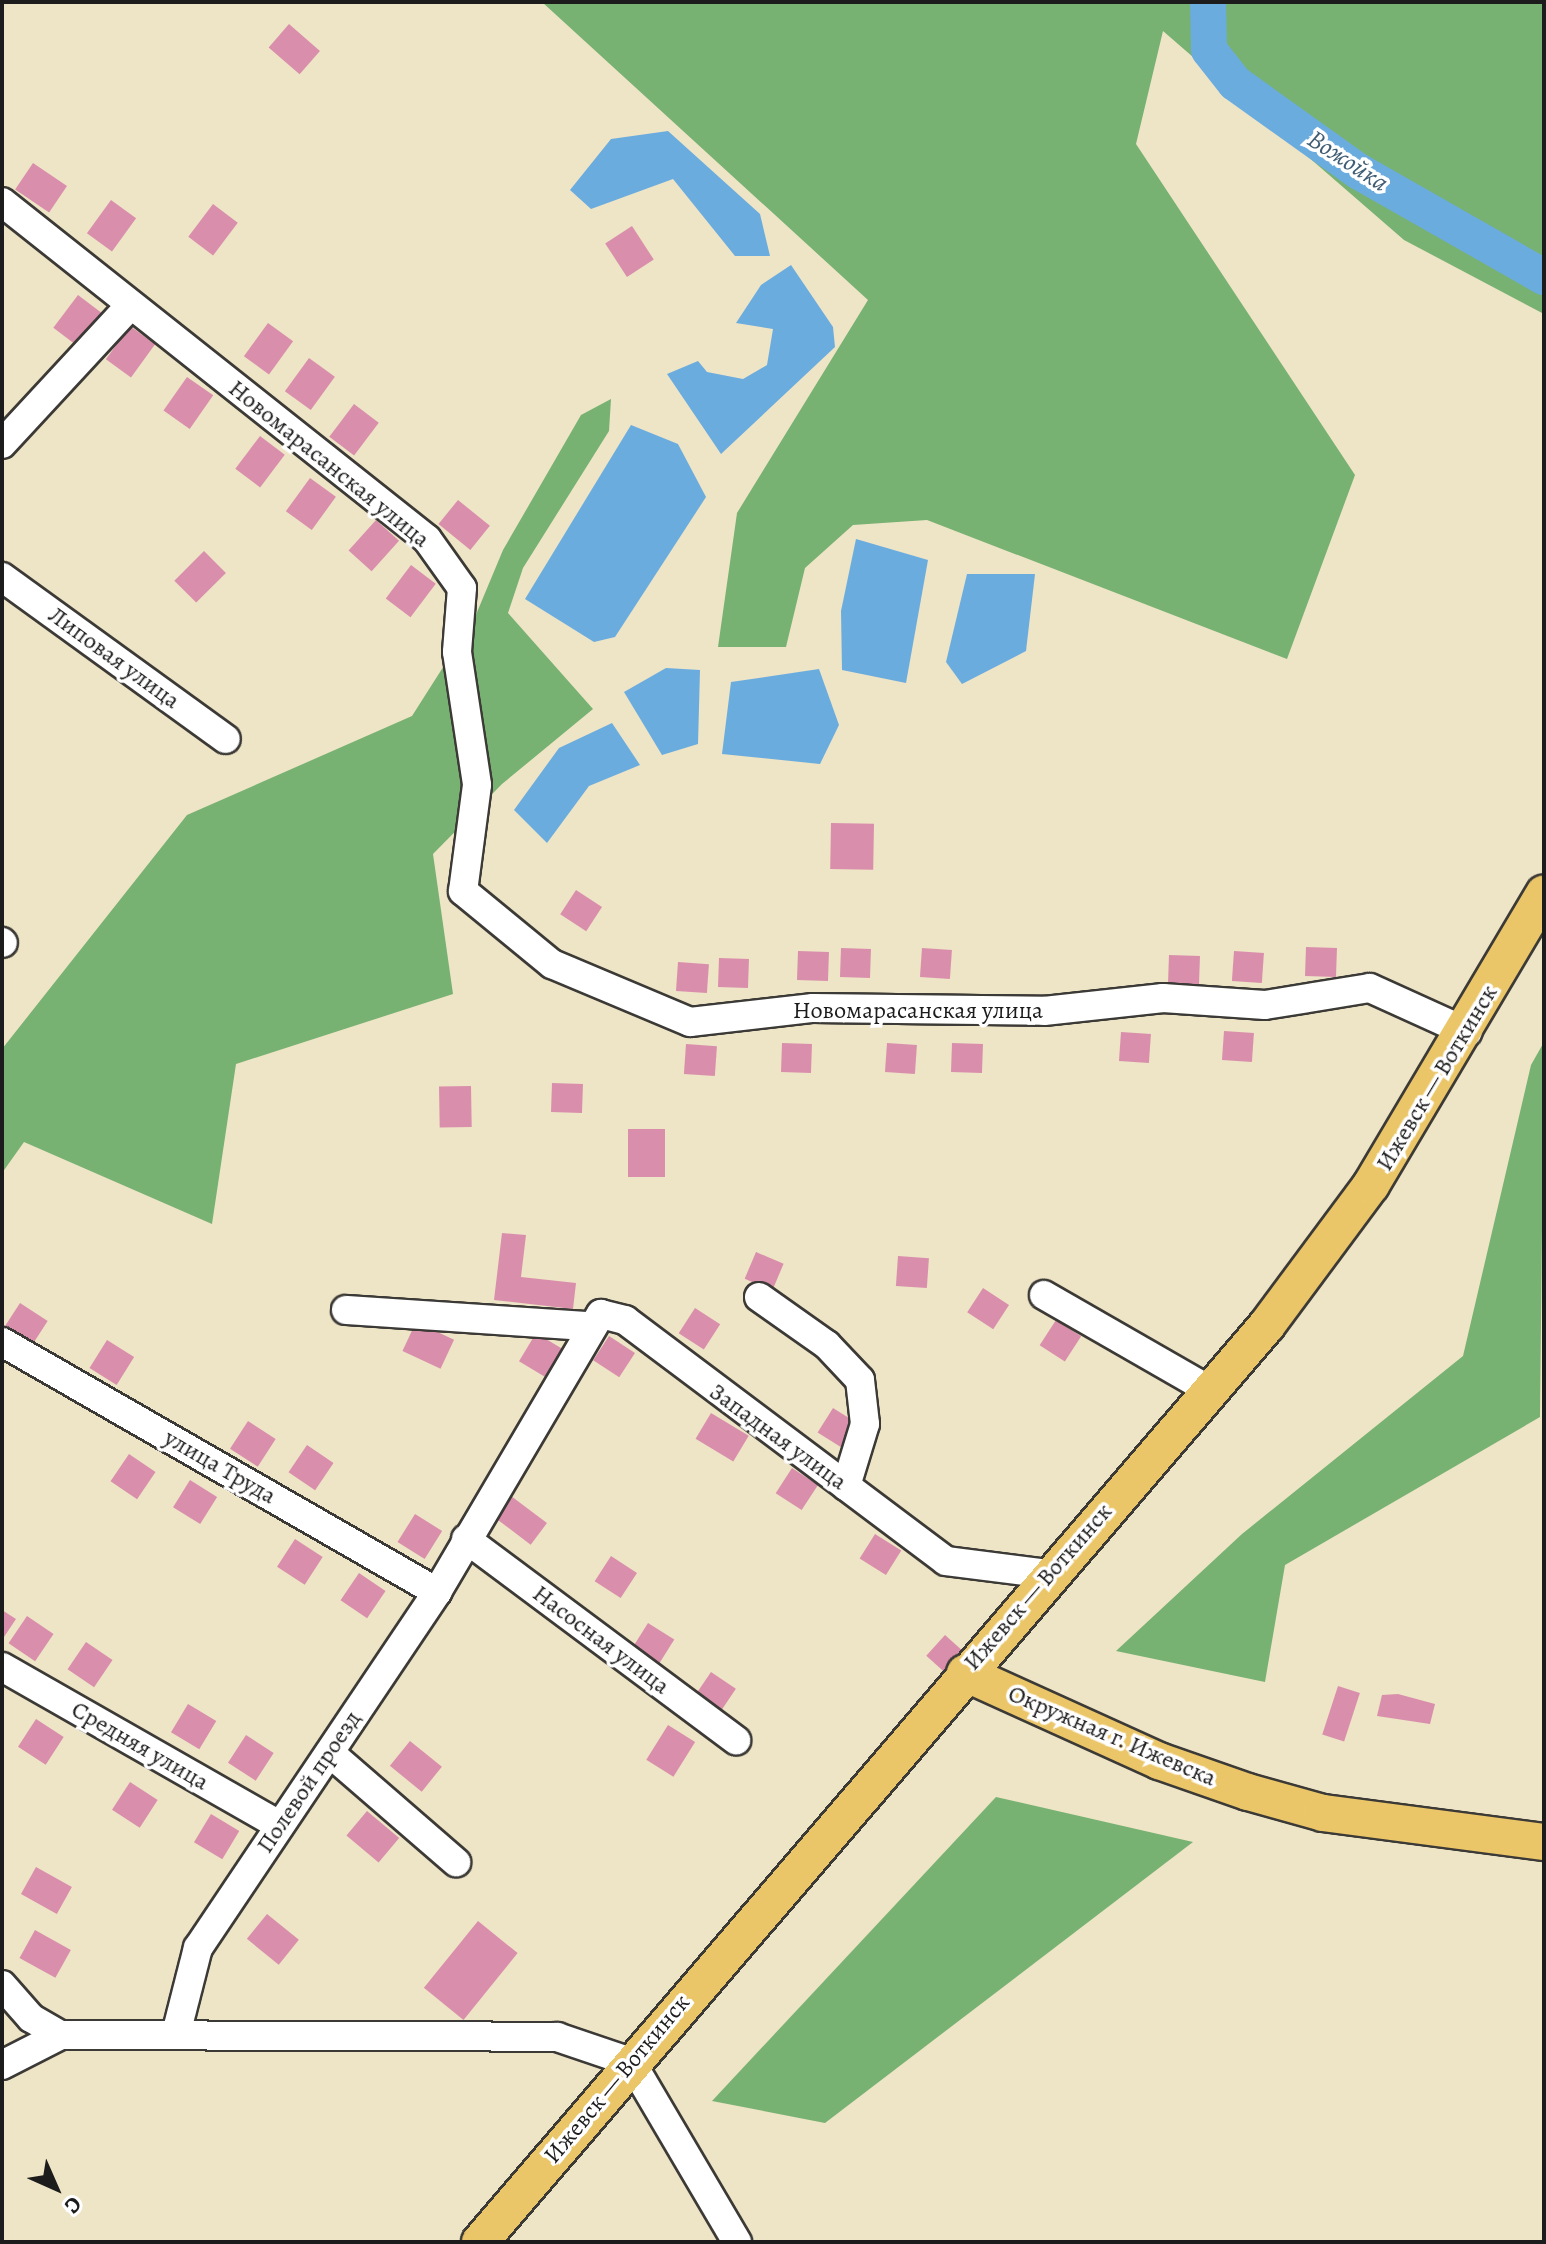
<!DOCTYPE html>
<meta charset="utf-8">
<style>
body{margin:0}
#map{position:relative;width:1546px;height:2244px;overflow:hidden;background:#eee4c6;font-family:Alegreya,serif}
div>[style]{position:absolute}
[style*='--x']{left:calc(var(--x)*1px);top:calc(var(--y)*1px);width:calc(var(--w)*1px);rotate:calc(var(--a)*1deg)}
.forest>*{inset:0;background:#77b272}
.water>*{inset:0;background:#6bacdf}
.river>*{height:36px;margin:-18px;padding:0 18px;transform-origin:18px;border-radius:18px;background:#6bacdf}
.building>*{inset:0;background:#d98fac;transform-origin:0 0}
.roads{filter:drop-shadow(2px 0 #3c3a36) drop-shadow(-2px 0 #3c3a36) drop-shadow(0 2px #3c3a36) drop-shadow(0 -2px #3c3a36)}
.minor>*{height:28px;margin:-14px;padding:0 14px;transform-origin:14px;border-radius:14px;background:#fff}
.major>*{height:36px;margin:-18px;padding:0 18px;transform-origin:18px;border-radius:18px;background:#ebc669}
span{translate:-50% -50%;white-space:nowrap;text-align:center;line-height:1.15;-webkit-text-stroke:7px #fff;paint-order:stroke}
.street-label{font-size:24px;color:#1c1c1c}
.water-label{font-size:26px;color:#405d74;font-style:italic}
.frame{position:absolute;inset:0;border:4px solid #1c1c1c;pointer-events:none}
.north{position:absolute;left:16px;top:2148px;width:80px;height:80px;-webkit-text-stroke:6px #fff;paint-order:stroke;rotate:135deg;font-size:22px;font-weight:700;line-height:32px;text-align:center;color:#1c1c1c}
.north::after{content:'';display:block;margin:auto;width:28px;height:36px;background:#1c1c1c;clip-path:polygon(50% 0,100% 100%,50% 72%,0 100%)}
</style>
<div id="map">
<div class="forest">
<div style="clip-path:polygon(542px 2px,1544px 2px,1544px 314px,1404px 240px,1163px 31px,1136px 144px,1355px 475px,1287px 659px,927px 520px,853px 525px,805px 568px,786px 647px,718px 647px,737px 513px,868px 300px)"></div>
<div style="clip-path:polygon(611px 399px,609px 431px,523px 568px,508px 613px,593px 709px,502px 784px,433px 854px,453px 994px,236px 1064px,212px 1224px,24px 1142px,2px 1173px,2px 1049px,187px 815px,412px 716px,475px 617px,503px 550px,581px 415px)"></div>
<div style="clip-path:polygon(1544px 1042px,1540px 1417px,1285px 1565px,1265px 1682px,1116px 1651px,1242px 1534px,1463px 1356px,1531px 1065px)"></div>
<div style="clip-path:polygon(996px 1797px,1193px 1842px,825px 2123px,712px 2101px)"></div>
</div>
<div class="water">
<div style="clip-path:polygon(668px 131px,760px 214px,770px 256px,735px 256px,673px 179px,591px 209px,570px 190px,611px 139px)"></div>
<div style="clip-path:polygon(791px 265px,833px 327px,835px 347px,721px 454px,667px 374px,698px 361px,707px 372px,743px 379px,767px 365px,773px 329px,736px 323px,761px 285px)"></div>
<div style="clip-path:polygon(631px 425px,678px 444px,706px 497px,615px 637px,594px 642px,525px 599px)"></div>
<div style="clip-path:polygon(856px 539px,928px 560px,906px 683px,842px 670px,841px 611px)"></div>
<div style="clip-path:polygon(967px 574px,1035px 574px,1026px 651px,962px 684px,946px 662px)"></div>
<div style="clip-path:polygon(666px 668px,700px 670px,698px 744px,662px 755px,624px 692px)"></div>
<div style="clip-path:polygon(819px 669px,839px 725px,820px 764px,722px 754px,731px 682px)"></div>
<div style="clip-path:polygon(612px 723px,640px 765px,589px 786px,547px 843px,514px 810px,559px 748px)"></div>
</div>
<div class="river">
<div style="--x:1208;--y:2;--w:48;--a:88.8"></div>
<div style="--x:1209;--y:50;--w:42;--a:51.8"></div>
<div style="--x:1235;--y:83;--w:151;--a:35.6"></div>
<div style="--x:1358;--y:171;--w:214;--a:29.7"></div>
</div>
<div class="building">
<div style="left:289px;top:24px;width:41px;height:31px;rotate:41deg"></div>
<div style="left:33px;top:163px;width:41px;height:32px;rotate:34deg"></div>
<div style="left:111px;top:200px;width:31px;height:41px;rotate:36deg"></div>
<div style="left:213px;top:204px;width:31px;height:41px;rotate:37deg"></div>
<div style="left:632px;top:226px;width:40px;height:32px;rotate:57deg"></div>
<div style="left:78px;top:295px;width:31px;height:41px;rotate:37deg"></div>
<div style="left:268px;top:323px;width:31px;height:41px;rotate:36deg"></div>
<div style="left:130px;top:326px;width:31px;height:41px;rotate:36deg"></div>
<div style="left:309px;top:358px;width:32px;height:41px;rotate:36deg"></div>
<div style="left:187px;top:377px;width:32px;height:41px;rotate:35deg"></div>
<div style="left:354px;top:404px;width:31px;height:41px;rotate:37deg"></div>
<div style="left:260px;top:436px;width:31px;height:41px;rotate:37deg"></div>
<div style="left:310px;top:478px;width:32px;height:41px;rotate:36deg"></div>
<div style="left:458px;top:500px;width:41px;height:31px;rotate:39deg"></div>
<div style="left:376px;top:520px;width:31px;height:41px;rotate:42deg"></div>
<div style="left:204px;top:551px;width:31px;height:42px;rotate:45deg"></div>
<div style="left:411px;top:565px;width:31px;height:42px;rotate:37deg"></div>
<div style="left:831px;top:823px;width:43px;height:46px;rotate:1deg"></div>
<div style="left:576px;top:890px;width:31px;height:29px;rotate:33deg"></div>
<div style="left:1306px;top:947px;width:31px;height:29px;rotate:2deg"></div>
<div style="left:841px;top:948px;width:30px;height:29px;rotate:2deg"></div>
<div style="left:922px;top:948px;width:30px;height:29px;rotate:4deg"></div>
<div style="left:798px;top:951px;width:31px;height:29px;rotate:2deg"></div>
<div style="left:1234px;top:951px;width:30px;height:30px;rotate:4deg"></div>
<div style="left:1169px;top:955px;width:31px;height:29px;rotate:2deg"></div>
<div style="left:719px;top:958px;width:30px;height:29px;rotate:2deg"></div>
<div style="left:678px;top:962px;width:31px;height:29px;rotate:4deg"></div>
<div style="left:1224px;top:1031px;width:30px;height:29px;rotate:4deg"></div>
<div style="left:1121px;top:1032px;width:30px;height:29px;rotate:4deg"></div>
<div style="left:782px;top:1043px;width:30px;height:29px;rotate:2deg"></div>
<div style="left:887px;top:1043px;width:30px;height:29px;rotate:4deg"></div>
<div style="left:952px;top:1043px;width:31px;height:29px;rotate:2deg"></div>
<div style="left:686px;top:1044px;width:31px;height:30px;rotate:4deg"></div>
<div style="left:552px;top:1083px;width:31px;height:29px;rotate:2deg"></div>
<div style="left:471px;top:1086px;width:41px;height:32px;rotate:89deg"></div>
<div style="left:665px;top:1129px;width:48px;height:37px;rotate:90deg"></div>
<div style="clip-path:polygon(502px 1233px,526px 1235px,521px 1277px,576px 1283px,573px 1309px,494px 1300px)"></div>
<div style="left:756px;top:1252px;width:30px;height:29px;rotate:23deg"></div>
<div style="left:898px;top:1256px;width:31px;height:30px;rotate:4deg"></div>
<div style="left:983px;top:1288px;width:31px;height:29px;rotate:33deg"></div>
<div style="left:20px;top:1303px;width:33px;height:33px;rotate:33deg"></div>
<div style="left:695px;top:1308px;width:30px;height:30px;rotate:33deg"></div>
<div style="left:1056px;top:1320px;width:30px;height:30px;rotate:33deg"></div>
<div style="left:416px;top:1322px;width:42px;height:32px;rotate:25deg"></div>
<div style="left:536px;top:1333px;width:33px;height:33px;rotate:31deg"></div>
<div style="left:609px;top:1336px;width:31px;height:29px;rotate:33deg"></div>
<div style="left:107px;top:1340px;width:32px;height:33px;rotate:32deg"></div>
<div style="left:833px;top:1408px;width:31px;height:29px;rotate:32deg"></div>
<div style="left:711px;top:1413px;width:44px;height:30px;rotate:31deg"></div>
<div style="left:248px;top:1421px;width:33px;height:33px;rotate:33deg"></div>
<div style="left:307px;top:1445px;width:32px;height:33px;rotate:34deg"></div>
<div style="left:129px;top:1454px;width:32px;height:33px;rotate:34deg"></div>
<div style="left:792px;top:1468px;width:31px;height:30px;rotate:33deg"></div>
<div style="left:190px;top:1480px;width:32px;height:32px;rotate:32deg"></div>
<div style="left:507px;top:1493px;width:50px;height:27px;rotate:37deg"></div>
<div style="left:415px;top:1514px;width:32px;height:33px;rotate:32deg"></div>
<div style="left:875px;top:1534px;width:31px;height:29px;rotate:32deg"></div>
<div style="left:295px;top:1539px;width:33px;height:33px;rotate:33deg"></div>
<div style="left:611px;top:1556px;width:31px;height:30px;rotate:33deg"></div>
<div style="left:359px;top:1573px;width:32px;height:33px;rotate:34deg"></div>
<div style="clip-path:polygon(2px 1610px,16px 1619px,2px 1640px)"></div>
<div style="left:27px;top:1616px;width:32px;height:33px;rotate:34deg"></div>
<div style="left:648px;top:1623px;width:31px;height:29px;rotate:32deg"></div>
<div style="left:945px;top:1635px;width:24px;height:28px;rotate:42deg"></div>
<div style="left:86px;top:1642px;width:32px;height:33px;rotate:34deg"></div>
<div style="left:711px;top:1672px;width:30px;height:30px;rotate:34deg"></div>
<div style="left:1338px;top:1686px;width:23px;height:51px;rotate:18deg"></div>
<div style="clip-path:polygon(1398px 1694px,1435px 1704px,1430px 1724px,1377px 1716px,1382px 1695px)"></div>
<div style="left:188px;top:1704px;width:33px;height:33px;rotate:31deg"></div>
<div style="left:36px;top:1719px;width:33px;height:33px;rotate:33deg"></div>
<div style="left:668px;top:1725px;width:32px;height:41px;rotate:32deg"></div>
<div style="left:246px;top:1735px;width:33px;height:33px;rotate:33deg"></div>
<div style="left:410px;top:1741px;width:41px;height:32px;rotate:39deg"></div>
<div style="left:130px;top:1782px;width:33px;height:33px;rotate:33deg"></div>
<div style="left:367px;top:1811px;width:42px;height:32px;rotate:40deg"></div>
<div style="left:211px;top:1814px;width:33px;height:33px;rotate:31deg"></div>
<div style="left:36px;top:1867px;width:41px;height:31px;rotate:29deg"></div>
<div style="left:267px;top:1914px;width:41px;height:32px;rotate:39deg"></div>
<div style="left:478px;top:1921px;width:51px;height:86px;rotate:39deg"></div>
<div style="left:35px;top:1930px;width:41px;height:32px;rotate:29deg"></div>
</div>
<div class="roads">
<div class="minor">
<div style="--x:2;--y:202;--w:542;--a:38.41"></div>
<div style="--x:427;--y:539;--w:60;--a:54.5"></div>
<div style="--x:462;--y:588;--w:64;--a:94.5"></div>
<div style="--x:457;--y:652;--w:134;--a:81.4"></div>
<div style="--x:477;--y:785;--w:107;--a:97.5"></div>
<div style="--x:463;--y:891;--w:115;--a:39.4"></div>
<div style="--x:552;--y:964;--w:150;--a:22.8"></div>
<div style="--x:690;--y:1022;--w:124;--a:-6.5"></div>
<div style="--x:813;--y:1008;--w:231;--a:0.7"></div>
<div style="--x:1044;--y:1011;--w:120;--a:-6.2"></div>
<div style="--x:1163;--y:998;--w:102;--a:3.9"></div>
<div style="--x:1265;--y:1005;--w:106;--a:-9.2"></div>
<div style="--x:1370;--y:988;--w:107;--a:24.4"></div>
<div style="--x:2;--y:444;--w:187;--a:-47.2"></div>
<div style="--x:2;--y:577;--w:276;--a:35.9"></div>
<div style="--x:2;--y:942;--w:1;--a:45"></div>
<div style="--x:1044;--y:1295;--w:190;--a:29.9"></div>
<div style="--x:759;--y:1297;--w:83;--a:35.2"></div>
<div style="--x:827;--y:1345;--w:48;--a:46.7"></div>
<div style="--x:860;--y:1380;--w:44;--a:83.5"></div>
<div style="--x:865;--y:1424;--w:65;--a:107"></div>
<div style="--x:346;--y:1310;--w:245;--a:3.8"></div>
<div style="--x:2;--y:1342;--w:502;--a:29.89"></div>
<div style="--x:466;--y:1539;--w:337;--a:36.7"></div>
<div style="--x:2;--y:1667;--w:317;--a:29.7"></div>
<div style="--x:330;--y:1753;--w:167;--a:40.9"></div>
<div style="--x:2;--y:1985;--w:44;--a:48.7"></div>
<div style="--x:31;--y:2018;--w:34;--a:30"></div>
<div style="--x:176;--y:2034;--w:89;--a:-75.7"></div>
<div style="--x:198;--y:1948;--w:429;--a:-56.1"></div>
<div style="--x:437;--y:1592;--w:323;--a:-59.5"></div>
<div style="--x:601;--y:1314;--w:25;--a:14"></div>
<div style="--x:625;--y:1320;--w:401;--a:36.9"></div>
<div style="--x:946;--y:1561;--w:104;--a:7.2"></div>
<div style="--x:2;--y:2065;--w:66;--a:-27"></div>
<div style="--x:61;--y:2035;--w:496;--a:0.2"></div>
<div style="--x:557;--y:2037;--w:78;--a:18.7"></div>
<div style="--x:631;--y:2062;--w:209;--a:59.5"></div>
</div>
<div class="major">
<div style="--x:965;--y:1673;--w:213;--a:24.4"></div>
<div style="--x:1159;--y:1761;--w:94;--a:19.2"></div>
<div style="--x:1248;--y:1792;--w:78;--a:15.6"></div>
<div style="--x:1323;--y:1813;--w:223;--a:7.5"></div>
<div style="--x:480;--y:2242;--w:1208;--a:-49.36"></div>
<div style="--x:1267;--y:1325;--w:174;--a:-53.4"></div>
<div style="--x:1371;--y:1185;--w:339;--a:-59.3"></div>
</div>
</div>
<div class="street-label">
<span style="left:329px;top:464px;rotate:39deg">Новомарасанская улица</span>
<span style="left:114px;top:658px;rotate:36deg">Липовая улица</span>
<span style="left:918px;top:1011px">Новомарасанская улица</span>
<span style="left:1437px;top:1078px;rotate:-59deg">Ижевск — Воткинск</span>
<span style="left:778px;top:1437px;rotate:36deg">Западная улица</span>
<span style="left:220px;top:1467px;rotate:30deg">улица Труда</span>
<span style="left:1038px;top:1587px;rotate:-49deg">Ижевск — Воткинск</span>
<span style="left:601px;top:1640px;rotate:37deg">Насосная улица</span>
<span style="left:1112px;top:1736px;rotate:23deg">Окружная г. Ижевска</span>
<span style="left:140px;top:1746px;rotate:30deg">Средняя улица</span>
<span style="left:309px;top:1782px;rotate:-56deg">Полевой проезд</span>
<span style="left:617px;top:2079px;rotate:-50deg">Ижевск — Воткинск</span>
</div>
<div class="water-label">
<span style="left:1348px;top:161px;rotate:33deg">Вожойка</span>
</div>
<div class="frame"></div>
<div class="north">С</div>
</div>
